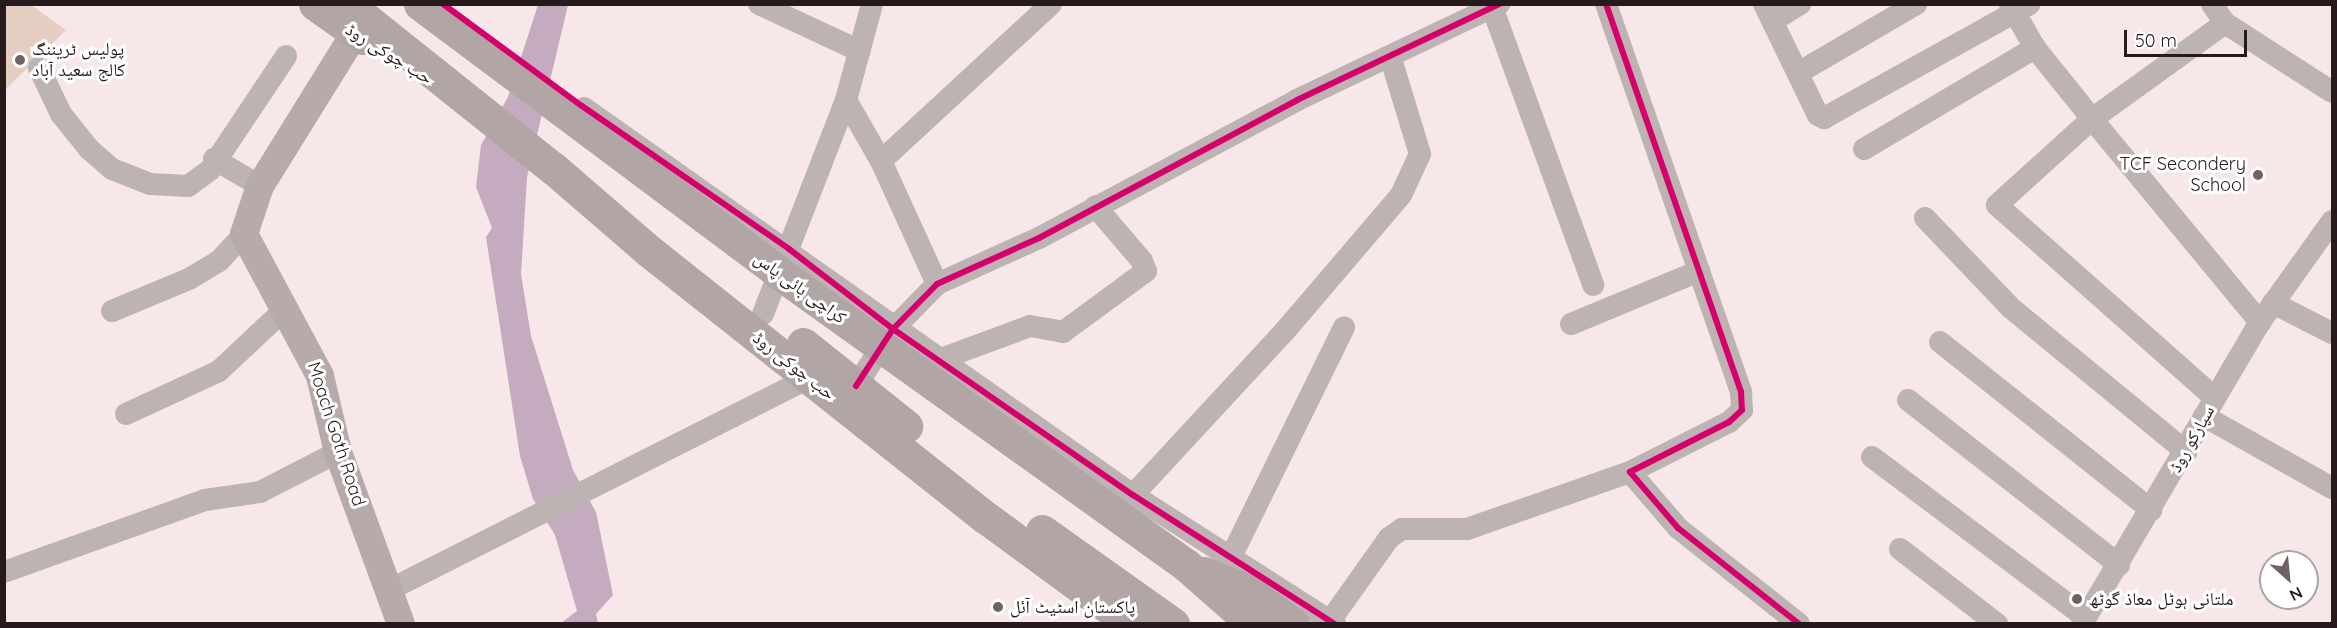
<!DOCTYPE html>
<meta charset="utf-8">
<style>
body{margin:0}
#map{position:relative;width:2337px;height:628px;overflow:hidden;background:#f7e7e9;font-family:Quicksand,"Noto Naskh Arabic",sans-serif}
div>[style]{position:absolute}
[style*='--x']{left:calc(var(--x)*1px);top:calc(var(--y)*1px);width:calc(var(--w)*1px);rotate:calc(var(--a)*1deg)}
.green>*{inset:0;background:#e5cdc2}
.water>*{inset:0;background:#c4abc0}
.minor>*{height:22px;margin:-11px;padding:0 11px;transform-origin:11px;border-radius:11px;background:#bcb3b2}
.major>*{height:28px;margin:-14px;padding:0 14px;transform-origin:14px;border-radius:14px;background:#b6abaa}
.highway>*{height:33px;margin:-16.5px;padding:0 16.5px;transform-origin:16.5px;border-radius:16.5px;background:#b1a6a5}
.cycleway>*{height:6px;margin:-3px;padding:0 3px;transform-origin:3px;border-radius:3px;background:#d6006c}
.dots>*{width:16px;height:16px;translate:-50% -50%;box-sizing:border-box;border:3px solid #fff;border-radius:50%}
span{translate:-50% -50%;white-space:nowrap;text-align:center;line-height:1.15;-webkit-text-stroke:6px #fff;paint-order:stroke}
.poi-label{font-size:18px;color:#271a1c}
.left{translate:0 -50%;text-align:left}
.right{translate:-100% -50%;text-align:right}
.street-label{font-size:18px;color:#271a1c}
.frame{position:absolute;inset:0;border:6px solid #271a1c;pointer-events:none}
.north{position:absolute;left:2259px;top:550px;width:60px;height:60px;box-sizing:border-box;background:#fff;border:2px solid #a9a3a4;border-radius:50%;rotate:153deg;font-size:16px;font-weight:700;line-height:24px;text-align:center;color:#271a1c}
.north::after{content:'';display:block;margin:auto;width:21px;height:27px;background:#706264;clip-path:polygon(50% 0,100% 100%,50% 72%,0 100%)}
.scale{position:absolute;left:2124px;top:30px;width:123px;height:27px;box-sizing:border-box;border:3px solid #271a1c;border-top:0;padding-left:8px;font-size:18px;line-height:21px;white-space:nowrap;color:#271a1c;-webkit-text-stroke:4px #fff;paint-order:stroke}
</style>
<div id="map">
<div class="green">
<div style="clip-path:polygon(5px 5px,31px 5px,66px 30px,5px 90px)"></div>
</div>
<div class="water">
<div style="clip-path:polygon(538px 5px,568px 5px,527px 177px,521px 274px,531px 336px,573px 470px,596px 512px,613px 595px,596px 614px,598px 623px,561px 623px,577px 611px,555px 535px,533px 499px,520px 456px,486px 237px,492px 228px,476px 187px,481px 145px,508px 97px)"></div>
</div>
<div class="minor">
<div style="--x:759;--y:4;--w:111;--a:25"></div>
<div style="--x:1491;--y:4;--w:299;--a:70"></div>
<div style="--x:1606;--y:4;--w:411;--a:70.8"></div>
<div style="--x:1741;--y:392;--w:18;--a:87"></div>
<div style="--x:1742;--y:410;--w:18;--a:137"></div>
<div style="--x:1729;--y:422;--w:111;--a:153.2"></div>
<div style="--x:1630;--y:472;--w:74;--a:49.4"></div>
<div style="--x:1678;--y:528;--w:154;--a:38.4"></div>
<div style="--x:1764;--y:4;--w:123;--a:64.1"></div>
<div style="--x:1818;--y:115;--w:7;--a:27"></div>
<div style="--x:1824;--y:118;--w:235;--a:-29"></div>
<div style="--x:2010;--y:4;--w:51;--a:60.4"></div>
<div style="--x:2035;--y:48;--w:91;--a:51.2"></div>
<div style="--x:2092;--y:119;--w:264;--a:50.4"></div>
<div style="--x:2212;--y:4;--w:23;--a:56"></div>
<div style="--x:2225;--y:23;--w:127;--a:32.8"></div>
<div style="--x:1773;--y:21;--w:32;--a:-32"></div>
<div style="--x:39;--y:68;--w:51;--a:64.4"></div>
<div style="--x:61;--y:114;--w:45;--a:51.3"></div>
<div style="--x:89;--y:149;--w:30;--a:41"></div>
<div style="--x:112;--y:169;--w:41;--a:21.5"></div>
<div style="--x:150;--y:184;--w:38;--a:3"></div>
<div style="--x:188;--y:186;--w:27;--a:-36"></div>
<div style="--x:210;--y:170;--w:137;--a:-56.3"></div>
<div style="--x:1798;--y:73;--w:137;--a:-30.3"></div>
<div style="--x:846;--y:100;--w:70;--a:60.2"></div>
<div style="--x:881;--y:161;--w:135;--a:65.5"></div>
<div style="--x:584;--y:108;--w:672;--a:35.18"></div>
<div style="--x:1133;--y:495;--w:240;--a:32.6"></div>
<div style="--x:1864;--y:149;--w:199;--a:-30.6"></div>
<div style="--x:214;--y:159;--w:53;--a:30.4"></div>
<div style="--x:881;--y:161;--w:231;--a:-42.7"></div>
<div style="--x:1925;--y:218;--w:124;--a:46.3"></div>
<div style="--x:2011;--y:308;--w:227;--a:39.4"></div>
<div style="--x:2273;--y:303;--w:66;--a:27"></div>
<div style="--x:112;--y:311;--w:83;--a:-22.6"></div>
<div style="--x:189;--y:279;--w:35;--a:-31"></div>
<div style="--x:219;--y:261;--w:37;--a:-47"></div>
<div style="--x:763;--y:314;--w:230;--a:-68.8"></div>
<div style="--x:846;--y:100;--w:99;--a:-74.8"></div>
<div style="--x:1571;--y:324;--w:139;--a:-22.5"></div>
<div style="--x:1940;--y:342;--w:270;--a:38.5"></div>
<div style="--x:938;--y:360;--w:98;--a:-20.3"></div>
<div style="--x:1030;--y:326;--w:34;--a:10"></div>
<div style="--x:1063;--y:332;--w:103;--a:-36.3"></div>
<div style="--x:1146;--y:271;--w:11;--a:-112"></div>
<div style="--x:1142;--y:261;--w:72;--a:-130.5"></div>
<div style="--x:856;--y:386;--w:68;--a:-57"></div>
<div style="--x:893;--y:329;--w:63;--a:-45.6"></div>
<div style="--x:937;--y:284;--w:112;--a:-24.3"></div>
<div style="--x:1039;--y:238;--w:293;--a:-28.1"></div>
<div style="--x:1297;--y:100;--w:224;--a:-25.4"></div>
<div style="--x:2215;--y:398;--w:291;--a:-138.5"></div>
<div style="--x:1997;--y:205;--w:128;--a:-42.2"></div>
<div style="--x:2092;--y:119;--w:164;--a:-35.8"></div>
<div style="--x:1908;--y:400;--w:268;--a:38"></div>
<div style="--x:126;--y:414;--w:102;--a:-24.8"></div>
<div style="--x:219;--y:371;--w:91;--a:-43.2"></div>
<div style="--x:2204;--y:416;--w:147;--a:29.4"></div>
<div style="--x:1872;--y:457;--w:266;--a:36.9"></div>
<div style="--x:1133;--y:495;--w:222;--a:-47.2"></div>
<div style="--x:1284;--y:332;--w:180;--a:-49.5"></div>
<div style="--x:1401;--y:195;--w:45;--a:-65.1"></div>
<div style="--x:1420;--y:154;--w:99;--a:-107"></div>
<div style="--x:1900;--y:549;--w:123;--a:37.7"></div>
<div style="--x:1231;--y:557;--w:256;--a:-63.8"></div>
<div style="--x:4;--y:572;--w:214;--a:-19.7"></div>
<div style="--x:205;--y:500;--w:56;--a:-8.3"></div>
<div style="--x:260;--y:492;--w:88;--a:-27.1"></div>
<div style="--x:391;--y:589;--w:468;--a:-26.8"></div>
<div style="--x:1330;--y:621;--w:102;--a:-54.6"></div>
<div style="--x:1389;--y:538;--w:16;--a:-35"></div>
<div style="--x:1402;--y:529;--w:65;--a:0"></div>
<div style="--x:1467;--y:529;--w:173;--a:-19.3"></div>
<div style="--x:2082;--y:624;--w:351;--a:-59.5"></div>
<div style="--x:2260;--y:322;--w:124;--a:-54.5"></div>
</div>
<div class="major">
<div style="--x:355;--y:33;--w:180;--a:121.8"></div>
<div style="--x:260;--y:186;--w:51;--a:108.4"></div>
<div style="--x:244;--y:234;--w:161;--a:61.8"></div>
<div style="--x:320;--y:376;--w:78;--a:76.7"></div>
<div style="--x:338;--y:452;--w:183;--a:69.9"></div>
</div>
<div class="highway">
<div style="--x:315;--y:4;--w:59;--a:35.3"></div>
<div style="--x:347;--y:4;--w:265;--a:38.6"></div>
<div style="--x:554;--y:169;--w:125;--a:40.8"></div>
<div style="--x:649;--y:251;--w:429;--a:38.4"></div>
<div style="--x:985;--y:517;--w:181;--a:36.2"></div>
<div style="--x:420;--y:4;--w:449;--a:36.8"></div>
<div style="--x:779;--y:273;--w:501;--a:35.66"></div>
<div style="--x:1186;--y:565;--w:89;--a:41.4"></div>
<div style="--x:803;--y:344;--w:132;--a:38.5"></div>
<div style="--x:1042;--y:531;--w:161;--a:35.4"></div>
<div style="--x:1204;--y:573;--w:45;--a:22"></div>
<div style="--x:1246;--y:590;--w:58;--a:35.9"></div>
</div>
<div class="cycleway">
<div style="--x:443;--y:4;--w:172;--a:36.3"></div>
<div style="--x:582;--y:106;--w:252;--a:34.6"></div>
<div style="--x:789;--y:249;--w:131;--a:37.6"></div>
<div style="--x:893;--y:329;--w:292;--a:34.7"></div>
<div style="--x:1133;--y:495;--w:240;--a:32.6"></div>
<div style="--x:1606;--y:4;--w:411;--a:70.8"></div>
<div style="--x:1741;--y:392;--w:18;--a:87"></div>
<div style="--x:1742;--y:410;--w:18;--a:137"></div>
<div style="--x:1729;--y:422;--w:111;--a:153.2"></div>
<div style="--x:1630;--y:472;--w:74;--a:49.4"></div>
<div style="--x:1678;--y:528;--w:154;--a:38.4"></div>
<div style="--x:856;--y:386;--w:68;--a:-57"></div>
<div style="--x:893;--y:329;--w:63;--a:-45.6"></div>
<div style="--x:937;--y:284;--w:112;--a:-24.3"></div>
<div style="--x:1039;--y:238;--w:293;--a:-28.1"></div>
<div style="--x:1297;--y:100;--w:224;--a:-25.4"></div>
</div>
<div class="dots">
<div style="left:20px;top:60px;background:#706264"></div>
<div style="left:2258px;top:175px;background:#706264"></div>
<div style="left:2077px;top:599px;background:#706264"></div>
<div style="left:998px;top:607px;background:#706264"></div>
</div>
<div class="poi-label">
<span class="left" style="left:32px;top:60px">پولیس ٹریننگ<br>کالج سعید آباد</span>
<span class="right" style="left:2246px;top:175px">TCF Secondery<br>School</span>
<span class="left" style="left:2089px;top:599px">ملتانی ہوٹل معاذ گوٹھ</span>
<span class="left" style="left:1010px;top:607px">پاکستان اسٹیٹ آئل</span>
</div>
<div class="street-label">
<span style="left:389px;top:54px;rotate:32deg">حب چوکی روڈ</span>
<span style="left:800px;top:288px;rotate:36deg">کراچی بائی پاس</span>
<span style="left:794px;top:366px;rotate:38deg">حب چوکی روڈ</span>
<span style="left:336px;top:434px;rotate:72deg">Moach Goth Road</span>
<span style="left:2192px;top:439px;rotate:-61deg">سپارکو روڈ</span>
</div>
<div class="frame"></div>
<div class="north">N</div>
<div class="scale">50 m</div>
</div>
